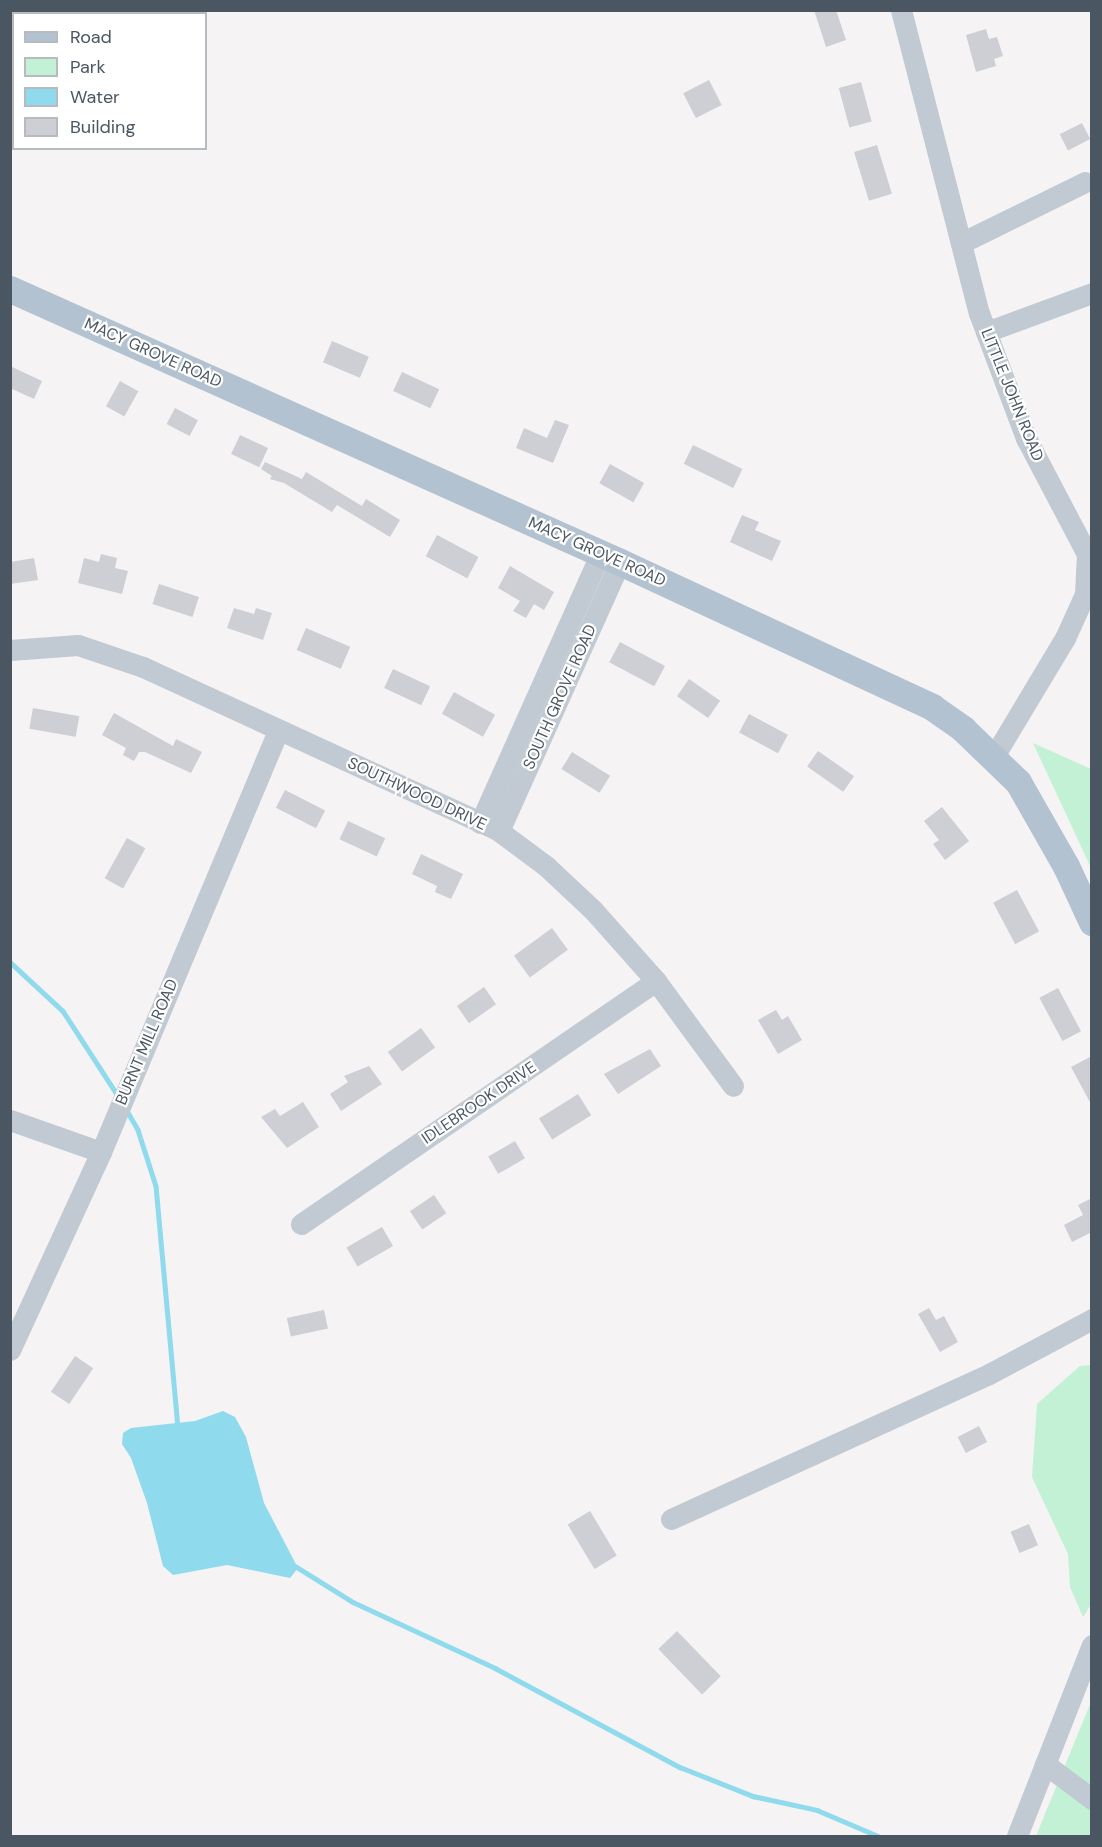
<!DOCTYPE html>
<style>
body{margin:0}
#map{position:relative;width:1102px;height:1847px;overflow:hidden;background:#f5f3f3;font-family:"DM Sans",sans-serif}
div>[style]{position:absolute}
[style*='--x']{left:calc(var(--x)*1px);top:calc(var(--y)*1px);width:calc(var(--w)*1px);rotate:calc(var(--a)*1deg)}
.green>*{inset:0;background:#c3f1d5}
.water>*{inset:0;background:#90daee}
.stream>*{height:4.5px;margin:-2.25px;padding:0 2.25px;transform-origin:2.25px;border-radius:2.25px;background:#90daee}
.building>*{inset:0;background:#cdcfd5;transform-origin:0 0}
.minor>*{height:21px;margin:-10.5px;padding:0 10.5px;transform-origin:10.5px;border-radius:10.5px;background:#c1cad2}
.major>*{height:27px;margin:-13.5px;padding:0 13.5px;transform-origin:13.5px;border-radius:13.5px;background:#b3c2d1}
span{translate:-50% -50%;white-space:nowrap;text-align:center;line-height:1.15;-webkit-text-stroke:4.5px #fff;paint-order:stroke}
.street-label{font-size:16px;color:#4a5661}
.frame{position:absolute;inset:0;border:12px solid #4a5661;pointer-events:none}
.legend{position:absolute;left:12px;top:12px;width:195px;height:138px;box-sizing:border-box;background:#fff;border:2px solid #b7bbc0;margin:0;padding:8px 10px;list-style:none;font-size:18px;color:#4a5661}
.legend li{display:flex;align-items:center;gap:12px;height:30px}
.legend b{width:30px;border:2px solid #b7bbc0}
</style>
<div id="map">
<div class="green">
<div style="clip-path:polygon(1033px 743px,1091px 769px,1091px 868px)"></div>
<div style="clip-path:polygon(1091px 1365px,1092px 1603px,1083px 1617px,1070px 1587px,1068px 1554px,1032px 1477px,1037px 1404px,1080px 1366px)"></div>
<div style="clip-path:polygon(1091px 1702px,1091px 1836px,1036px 1836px)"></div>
</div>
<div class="water">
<div style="clip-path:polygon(223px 1411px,235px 1417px,246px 1437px,264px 1503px,298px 1568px,290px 1578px,227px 1565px,173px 1575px,163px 1566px,147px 1503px,131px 1458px,122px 1444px,123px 1433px,131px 1428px,195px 1421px)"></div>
</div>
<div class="stream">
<div style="--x:10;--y:962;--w:72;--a:42.8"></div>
<div style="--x:63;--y:1011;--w:99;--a:57"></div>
<div style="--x:126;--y:1109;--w:24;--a:60"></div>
<div style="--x:138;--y:1130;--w:59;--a:72.2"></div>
<div style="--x:156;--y:1186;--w:241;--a:84.8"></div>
<div style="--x:295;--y:1566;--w:68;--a:31.8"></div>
<div style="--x:353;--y:1602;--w:157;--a:24.9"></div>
<div style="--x:495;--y:1668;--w:210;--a:28.2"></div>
<div style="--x:680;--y:1767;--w:79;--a:21.7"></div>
<div style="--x:753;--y:1796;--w:66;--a:12.3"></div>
<div style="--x:817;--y:1810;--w:66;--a:23.1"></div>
</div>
<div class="building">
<div style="clip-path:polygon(814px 10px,836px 10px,846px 40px,826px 47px)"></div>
<div style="clip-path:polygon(986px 29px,989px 39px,997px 37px,1003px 56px,994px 59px,996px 66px,976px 72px,966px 35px)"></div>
<div style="left:709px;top:80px;width:28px;height:29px;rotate:63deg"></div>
<div style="left:861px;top:82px;width:41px;height:23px;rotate:75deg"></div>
<div style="left:1082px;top:123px;width:18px;height:25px;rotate:63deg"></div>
<div style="left:877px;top:145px;width:51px;height:24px;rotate:73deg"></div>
<div style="left:332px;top:341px;width:40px;height:23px;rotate:23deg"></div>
<div style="clip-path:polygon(10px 366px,42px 381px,34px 399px,10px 388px)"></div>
<div style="left:402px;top:372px;width:41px;height:21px;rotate:25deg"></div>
<div style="left:120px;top:381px;width:21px;height:29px;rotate:29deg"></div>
<div style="left:175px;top:408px;width:26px;height:18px;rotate:28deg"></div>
<div style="clip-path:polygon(555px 420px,569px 425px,553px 463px,516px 448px,524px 428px,547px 438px)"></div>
<div style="left:240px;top:435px;width:31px;height:21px;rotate:25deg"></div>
<div style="left:693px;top:445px;width:55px;height:21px;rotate:26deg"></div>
<div style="clip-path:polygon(265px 462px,302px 479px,306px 472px,362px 506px,366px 499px,400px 520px,390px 537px,337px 505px,332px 512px,284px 483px,270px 479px,272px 476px,261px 469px)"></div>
<div style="left:610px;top:464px;width:39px;height:22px;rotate:29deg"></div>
<div style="clip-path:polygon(742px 515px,759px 522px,755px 530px,781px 541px,772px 561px,730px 542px)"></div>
<div style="left:437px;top:535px;width:47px;height:24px;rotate:28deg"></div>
<div style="clip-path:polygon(101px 554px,117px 558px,115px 568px,128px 571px,122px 594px,78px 583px,84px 558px,99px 562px)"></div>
<div style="clip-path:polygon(34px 558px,38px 580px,10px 584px,10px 562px)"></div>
<div style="clip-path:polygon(510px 566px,554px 592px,544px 610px,534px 604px,526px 618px,513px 611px,520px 601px,498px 588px)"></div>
<div style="left:159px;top:584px;width:42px;height:21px;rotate:18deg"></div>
<div style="clip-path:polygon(234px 608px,254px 614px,256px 608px,272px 613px,263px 640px,227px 628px)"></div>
<div style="left:306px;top:628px;width:48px;height:24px;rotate:23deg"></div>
<div style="left:620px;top:642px;width:51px;height:23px;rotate:28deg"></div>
<div style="left:393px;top:669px;width:41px;height:21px;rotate:25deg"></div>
<div style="left:689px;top:679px;width:38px;height:21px;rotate:35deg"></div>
<div style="left:454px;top:692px;width:47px;height:25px;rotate:29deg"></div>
<div style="left:33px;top:708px;width:47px;height:21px;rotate:10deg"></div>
<div style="clip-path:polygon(114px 713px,173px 746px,176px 739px,202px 752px,191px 773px,145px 752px,139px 752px,134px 761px,123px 755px,126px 748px,102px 735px)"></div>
<div style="left:749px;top:714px;width:44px;height:21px;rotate:28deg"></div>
<div style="left:818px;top:751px;width:44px;height:19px;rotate:35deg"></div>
<div style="left:572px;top:752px;width:45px;height:20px;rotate:32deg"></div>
<div style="left:285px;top:790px;width:45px;height:20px;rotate:27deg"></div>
<div style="clip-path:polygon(942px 807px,969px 841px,945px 860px,933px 844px,939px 840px,924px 821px)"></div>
<div style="left:348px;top:821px;width:41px;height:20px;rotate:25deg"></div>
<div style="left:127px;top:838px;width:21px;height:46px;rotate:29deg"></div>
<div style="clip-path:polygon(421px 854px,463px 874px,451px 899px,435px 892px,437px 886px,412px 874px)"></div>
<div style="left:1017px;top:890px;width:47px;height:27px;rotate:62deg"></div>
<div style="left:552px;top:928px;width:27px;height:47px;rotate:54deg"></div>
<div style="left:484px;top:987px;width:21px;height:33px;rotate:55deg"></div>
<div style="left:1058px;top:988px;width:49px;height:21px;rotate:62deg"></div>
<div style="clip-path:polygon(776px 1010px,782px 1020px,788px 1016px,802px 1040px,778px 1054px,758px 1020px)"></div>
<div style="left:421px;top:1028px;width:24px;height:41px;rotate:54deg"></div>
<div style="clip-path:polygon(650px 1049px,661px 1066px,618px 1094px,604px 1074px)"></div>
<div style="clip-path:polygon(1092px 1056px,1092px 1106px,1071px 1067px)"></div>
<div style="clip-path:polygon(369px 1066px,382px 1084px,341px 1111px,330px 1094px,348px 1082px,344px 1076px)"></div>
<div style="left:578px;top:1094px;width:25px;height:46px;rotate:58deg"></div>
<div style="clip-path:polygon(303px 1102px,319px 1127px,287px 1148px,261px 1117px,275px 1109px,280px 1116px)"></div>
<div style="left:515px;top:1141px;width:20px;height:31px;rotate:60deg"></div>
<div style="left:434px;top:1195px;width:22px;height:29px;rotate:56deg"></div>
<div style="clip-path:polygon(1092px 1198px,1092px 1232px,1072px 1242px,1064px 1225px,1083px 1215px,1078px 1205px)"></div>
<div style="left:382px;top:1227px;width:22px;height:41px;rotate:60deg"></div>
<div style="clip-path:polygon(929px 1308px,936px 1320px,944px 1316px,958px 1342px,940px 1352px,918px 1314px)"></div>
<div style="left:324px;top:1310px;width:19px;height:38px;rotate:78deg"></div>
<div style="left:75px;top:1356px;width:22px;height:43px;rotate:34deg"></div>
<div style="left:979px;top:1426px;width:18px;height:24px;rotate:63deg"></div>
<div style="left:590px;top:1511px;width:52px;height:26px;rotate:59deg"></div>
<div style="left:1029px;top:1524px;width:23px;height:20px;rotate:67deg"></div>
<div style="left:677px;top:1631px;width:63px;height:26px;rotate:46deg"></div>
</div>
<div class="minor">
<div style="--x:47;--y:10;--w:5;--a:53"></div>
<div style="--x:901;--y:10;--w:313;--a:75.6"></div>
<div style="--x:979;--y:313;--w:134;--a:69.4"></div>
<div style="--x:1026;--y:438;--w:131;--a:62.3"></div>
<div style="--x:1087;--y:554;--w:40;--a:92.9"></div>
<div style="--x:1085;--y:594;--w:48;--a:114.4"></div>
<div style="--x:1065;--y:638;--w:138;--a:121"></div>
<div style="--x:76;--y:14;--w:6;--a:-45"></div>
<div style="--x:10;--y:66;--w:4;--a:-27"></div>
<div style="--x:961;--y:243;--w:138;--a:-26.2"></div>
<div style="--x:986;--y:332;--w:113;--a:-20.2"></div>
<div style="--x:10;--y:650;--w:68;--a:-4.2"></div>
<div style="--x:78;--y:645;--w:69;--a:18.7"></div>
<div style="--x:143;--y:667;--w:392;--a:24.7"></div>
<div style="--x:499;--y:831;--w:59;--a:36.7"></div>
<div style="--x:546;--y:866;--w:64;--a:43.1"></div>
<div style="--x:593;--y:910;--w:95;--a:48.4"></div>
<div style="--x:656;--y:981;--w:130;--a:53.7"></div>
<div style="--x:480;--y:823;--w:296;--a:-65.9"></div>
<div style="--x:499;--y:831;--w:295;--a:-65.8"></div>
<div style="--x:10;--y:1120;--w:96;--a:19.4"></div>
<div style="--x:301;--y:1224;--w:430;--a:-34.4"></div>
<div style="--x:10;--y:1350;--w:218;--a:-65.3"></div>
<div style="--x:101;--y:1152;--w:458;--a:-67.2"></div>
<div style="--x:671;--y:1519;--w:349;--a:-24.5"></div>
<div style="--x:989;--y:1374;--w:117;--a:-28.1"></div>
<div style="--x:1045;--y:1764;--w:59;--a:36.7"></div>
<div style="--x:1017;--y:1836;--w:205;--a:-68.6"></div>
</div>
<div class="major">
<div style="--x:10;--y:289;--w:668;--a:24.11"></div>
<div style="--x:620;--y:562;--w:344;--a:24.9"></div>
<div style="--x:932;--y:707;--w:38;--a:35"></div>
<div style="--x:963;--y:729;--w:76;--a:43.9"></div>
<div style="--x:1018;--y:782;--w:97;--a:60.3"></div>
<div style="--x:1066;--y:866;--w:62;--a:65.1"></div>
</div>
<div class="street-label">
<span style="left:153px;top:353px;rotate:24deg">MACY GROVE ROAD</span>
<span style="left:1012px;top:395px;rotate:68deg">LITTLE JOHN ROAD</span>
<span style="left:597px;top:552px;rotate:24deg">MACY GROVE ROAD</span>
<span style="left:560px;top:697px;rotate:-66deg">SOUTH GROVE ROAD</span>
<span style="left:417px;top:794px;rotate:25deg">SOUTHWOOD DRIVE</span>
<span style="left:147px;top:1042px;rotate:-67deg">BURNT MILL ROAD</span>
<span style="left:479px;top:1103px;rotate:-34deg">IDLEBROOK DRIVE</span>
</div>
<div class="frame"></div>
<ul class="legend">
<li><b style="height:8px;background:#b3c2d1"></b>Road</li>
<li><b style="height:16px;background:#c3f1d5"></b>Park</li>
<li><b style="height:16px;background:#90daee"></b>Water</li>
<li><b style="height:16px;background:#cdcfd5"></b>Building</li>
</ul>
</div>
